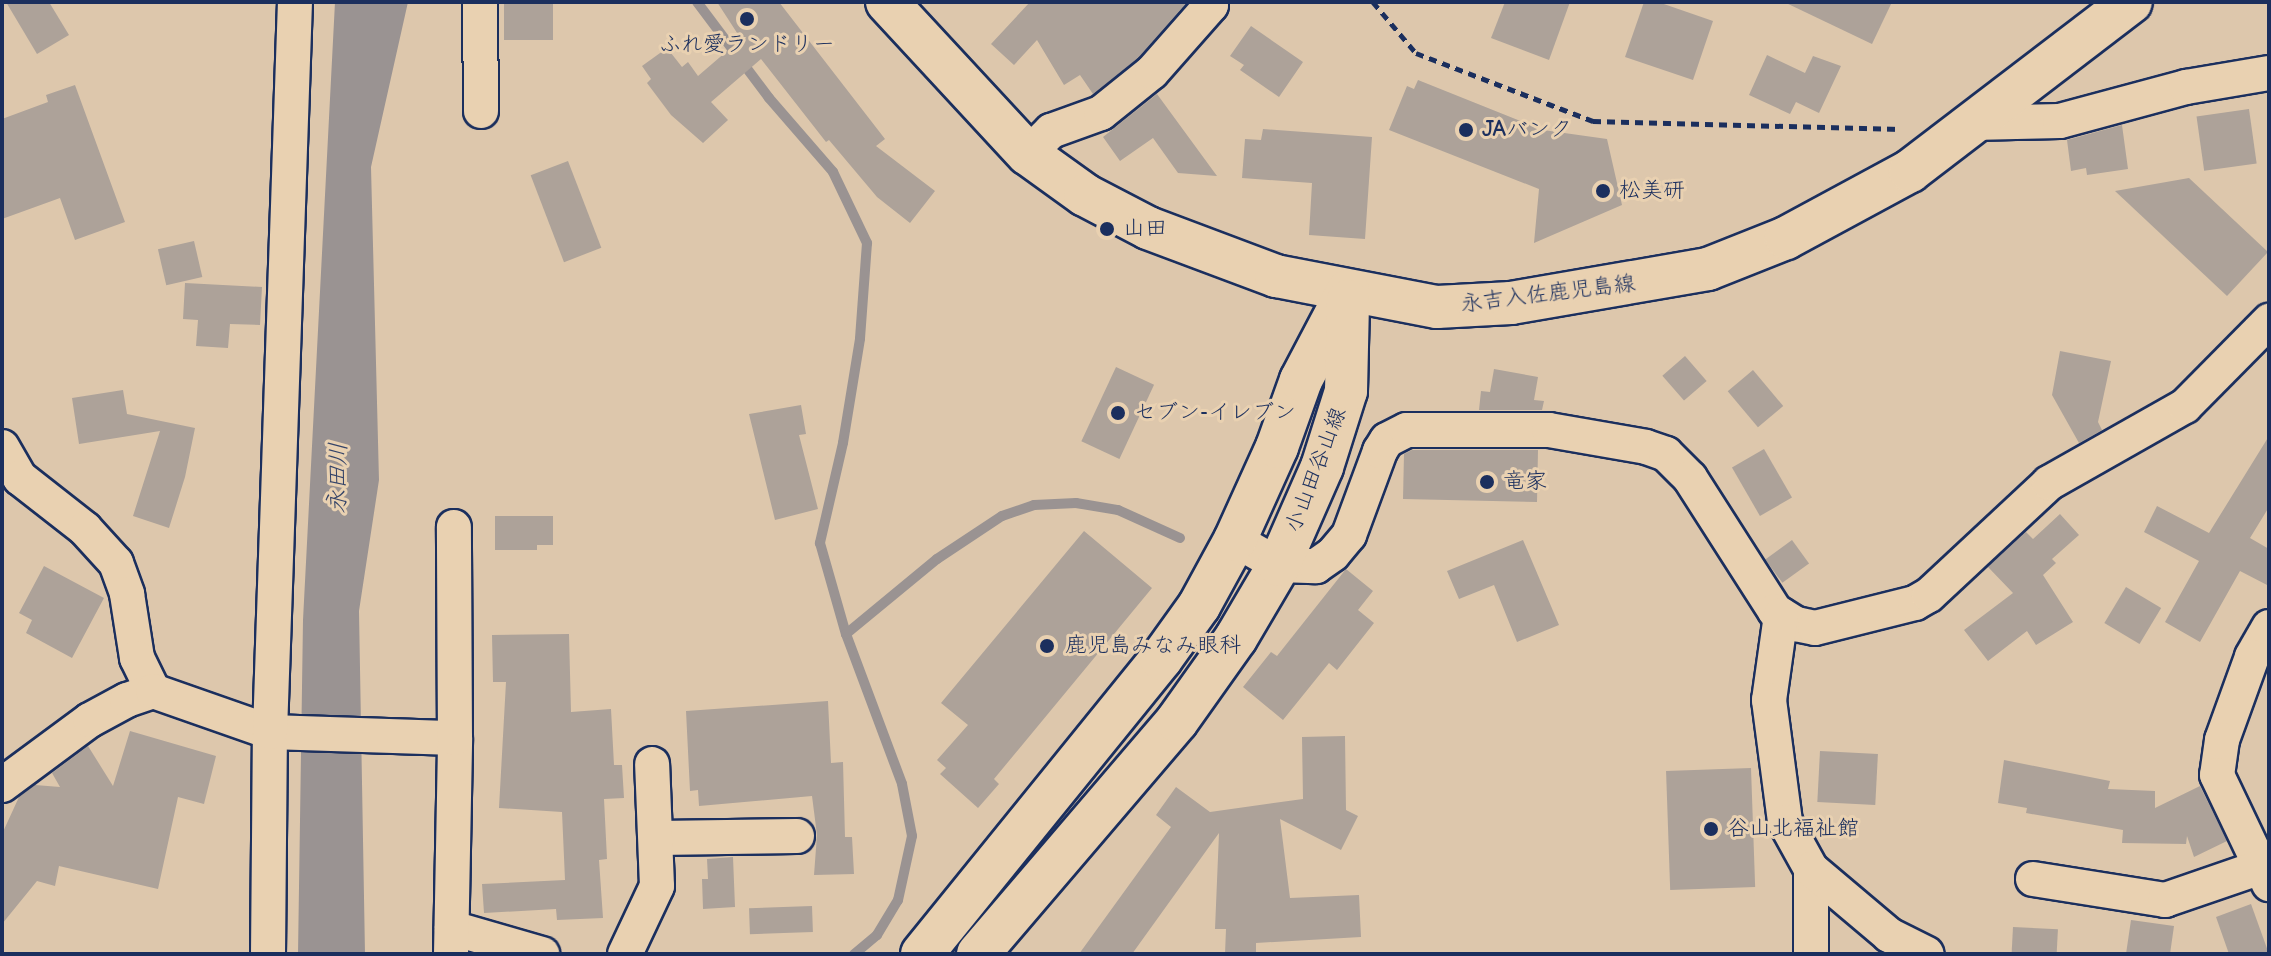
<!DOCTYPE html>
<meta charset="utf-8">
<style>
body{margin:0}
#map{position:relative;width:2271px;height:956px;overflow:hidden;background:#ddc7ac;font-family:"Balsamiq Sans","Klee One",sans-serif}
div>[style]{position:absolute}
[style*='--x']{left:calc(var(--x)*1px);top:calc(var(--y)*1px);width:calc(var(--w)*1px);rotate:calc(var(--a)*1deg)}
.water>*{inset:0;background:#9a9392}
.stream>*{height:10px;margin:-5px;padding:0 5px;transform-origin:5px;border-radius:5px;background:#9a9392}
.building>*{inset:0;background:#ada299;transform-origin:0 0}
.path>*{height:5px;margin-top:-2.5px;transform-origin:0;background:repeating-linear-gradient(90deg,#1b2f5e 0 8px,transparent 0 14px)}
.roads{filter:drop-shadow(2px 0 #1b2f5e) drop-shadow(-2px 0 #1b2f5e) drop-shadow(0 2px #1b2f5e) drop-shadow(0 -2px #1b2f5e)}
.minor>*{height:34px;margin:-17px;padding:0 17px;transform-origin:17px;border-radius:17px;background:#e9d1b1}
.major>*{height:42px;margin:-21px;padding:0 21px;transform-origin:21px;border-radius:21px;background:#e9d1b1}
.dots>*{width:22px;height:22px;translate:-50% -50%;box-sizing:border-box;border:4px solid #e9d1b1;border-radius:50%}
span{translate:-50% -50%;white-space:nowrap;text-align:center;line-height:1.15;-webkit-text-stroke:6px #e9d1b1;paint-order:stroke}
.poi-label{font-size:22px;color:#1b2f5e}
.left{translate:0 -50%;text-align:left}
.street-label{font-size:22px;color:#1b2f5e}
.water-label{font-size:24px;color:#344368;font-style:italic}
.frame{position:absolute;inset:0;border:4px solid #1b2f5e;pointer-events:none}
</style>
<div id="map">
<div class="water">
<div style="clip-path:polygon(335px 2px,408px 2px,371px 167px,379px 480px,359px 611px,365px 954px,298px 954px,303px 620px)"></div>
</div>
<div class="stream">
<div style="--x:697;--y:2;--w:120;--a:53.1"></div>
<div style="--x:769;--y:98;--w:98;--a:49.1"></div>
<div style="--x:833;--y:172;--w:79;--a:64.4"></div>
<div style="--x:867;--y:243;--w:96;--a:94.2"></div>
<div style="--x:860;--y:339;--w:105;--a:99.3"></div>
<div style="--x:843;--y:443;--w:103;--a:103"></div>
<div style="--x:820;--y:543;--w:95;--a:74.1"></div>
<div style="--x:846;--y:634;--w:160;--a:69.5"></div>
<div style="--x:902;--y:784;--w:53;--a:79.1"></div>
<div style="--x:912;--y:836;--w:66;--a:102.3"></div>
<div style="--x:898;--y:900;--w:41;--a:121"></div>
<div style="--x:877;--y:935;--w:30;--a:140"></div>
<div style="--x:846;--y:634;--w:118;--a:-39.5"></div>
<div style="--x:937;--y:559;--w:78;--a:-33.5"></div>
<div style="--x:1002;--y:516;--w:34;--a:-19"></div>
<div style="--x:1034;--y:505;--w:42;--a:-2.7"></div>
<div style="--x:1076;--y:503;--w:43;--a:9.5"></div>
<div style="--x:1118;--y:510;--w:68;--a:24.3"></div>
</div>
<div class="building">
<div style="clip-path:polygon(6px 2px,49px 2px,69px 35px,37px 54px)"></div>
<div style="left:504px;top:2px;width:49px;height:38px"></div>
<div style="clip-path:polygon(717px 2px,779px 2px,885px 139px,876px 146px,935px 191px,910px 223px,877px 197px,829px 140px,826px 142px,761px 59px,711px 102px,728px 120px,703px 143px,671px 115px,647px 83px,651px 79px,642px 66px,667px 48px,682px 67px,688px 62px,698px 76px,741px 39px)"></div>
<div style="clip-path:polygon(1030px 2px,1187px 2px,1138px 58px,1093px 94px,1080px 75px,1064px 85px,1037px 40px,1014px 65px,991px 44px)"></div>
<div style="clip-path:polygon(1505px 2px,1570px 2px,1549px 60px,1491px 38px)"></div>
<div style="clip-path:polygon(1644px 2px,1658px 2px,1713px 21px,1693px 80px,1625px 57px)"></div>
<div style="clip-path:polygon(1784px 2px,1892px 2px,1872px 44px)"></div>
<div style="clip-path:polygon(1251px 26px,1303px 62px,1279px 97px,1240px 70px,1244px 65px,1230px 56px)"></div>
<div style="clip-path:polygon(1767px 55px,1805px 73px,1813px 56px,1841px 66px,1819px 113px,1796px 102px,1790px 114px,1749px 95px)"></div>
<div style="clip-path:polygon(1418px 80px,1543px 130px,1607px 139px,1622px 205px,1534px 243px,1539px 189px,1389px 130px,1407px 86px,1414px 89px)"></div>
<div style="clip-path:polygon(75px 85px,125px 222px,75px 240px,60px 198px,2px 219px,2px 119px,48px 102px,46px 95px)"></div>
<div style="clip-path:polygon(1157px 94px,1217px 176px,1178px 173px,1153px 138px,1120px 161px,1103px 137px)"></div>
<div style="left:2249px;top:109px;width:55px;height:53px;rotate:82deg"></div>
<div style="clip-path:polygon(2122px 125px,2128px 169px,2087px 175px,2086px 168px,2071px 171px,2067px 140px)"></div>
<div style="clip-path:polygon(1263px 129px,1372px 137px,1365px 239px,1309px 235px,1312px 183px,1242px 178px,1245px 139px,1261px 140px)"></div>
<div style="left:568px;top:161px;width:93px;height:40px;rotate:69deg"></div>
<div style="clip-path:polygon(2189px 178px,2268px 252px,2227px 296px,2115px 191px)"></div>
<div style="left:194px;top:241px;width:37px;height:37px;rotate:77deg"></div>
<div style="clip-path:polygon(185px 283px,262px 287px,260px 325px,230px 324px,228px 348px,196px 346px,198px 320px,183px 319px)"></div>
<div style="clip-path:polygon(2060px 351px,2111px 361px,2098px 422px,2102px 430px,2079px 443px,2052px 395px)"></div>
<div style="left:1685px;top:356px;width:33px;height:30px;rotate:49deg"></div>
<div style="left:1116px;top:367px;width:42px;height:82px;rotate:25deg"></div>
<div style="clip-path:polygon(1494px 369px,1538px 377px,1534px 400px,1544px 401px,1542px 410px,1479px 410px,1481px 391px,1490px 392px)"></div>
<div style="left:1753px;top:370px;width:47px;height:33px;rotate:50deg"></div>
<div style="clip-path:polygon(123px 390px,127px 414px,195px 428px,185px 477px,169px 528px,133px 516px,160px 431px,79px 444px,72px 398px)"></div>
<div style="clip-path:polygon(801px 405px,806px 434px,799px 435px,818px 509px,775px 520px,749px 414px)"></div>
<div style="clip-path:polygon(2269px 436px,2269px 507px,2250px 538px,2269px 549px,2269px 586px,2240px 571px,2200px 642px,2165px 622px,2199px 561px,2144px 532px,2157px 506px,2209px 533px)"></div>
<div style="left:1764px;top:449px;width:56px;height:37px;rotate:60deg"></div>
<div style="clip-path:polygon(1412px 450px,1538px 450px,1537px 502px,1403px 499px,1404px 454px)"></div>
<div style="clip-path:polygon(2060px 514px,2079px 535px,2052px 559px,2056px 563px,2043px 575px,2073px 622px,2036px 645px,2027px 631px,1988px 661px,1964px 630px,2013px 593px,1988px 567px,2026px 532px,2033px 539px)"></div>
<div style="clip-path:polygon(495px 516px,553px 516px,553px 545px,537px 545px,537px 550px,495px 550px)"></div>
<div style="clip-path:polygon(1084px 531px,1152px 588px,994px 779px,999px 784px,978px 808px,940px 774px,946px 768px,937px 760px,968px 725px,941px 703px)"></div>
<div style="clip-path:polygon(1523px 540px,1559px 625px,1517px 642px,1494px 585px,1459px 599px,1447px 571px)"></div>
<div style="left:1792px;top:540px;width:29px;height:33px;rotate:54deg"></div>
<div style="clip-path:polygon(44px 566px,104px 598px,72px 658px,26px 633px,32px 620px,19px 613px)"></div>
<div style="clip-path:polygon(1346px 569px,1373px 591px,1358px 610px,1374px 623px,1337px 670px,1329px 663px,1283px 720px,1243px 687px,1271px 652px,1277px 656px)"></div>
<div style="left:2126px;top:587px;width:41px;height:42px;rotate:31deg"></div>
<div style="clip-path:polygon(569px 634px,571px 712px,611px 709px,614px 765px,622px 765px,624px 798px,604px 799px,607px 859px,599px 860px,603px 918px,557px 920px,556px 909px,484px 913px,482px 884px,565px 880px,562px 812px,499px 808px,506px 682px,493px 682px,492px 635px)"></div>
<div style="clip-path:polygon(828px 701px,831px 763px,843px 762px,845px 837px,852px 837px,854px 874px,814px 875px,817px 835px,812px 796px,699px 806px,698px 790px,690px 791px,686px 711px)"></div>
<div style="clip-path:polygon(130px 731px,216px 756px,204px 804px,178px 797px,158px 889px,59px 866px,55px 886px,37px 881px,2px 924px,2px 834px,19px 797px,35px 785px,60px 787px,52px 773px,88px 746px,113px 786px)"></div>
<div style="clip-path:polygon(1345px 736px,1346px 810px,1358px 816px,1341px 850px,1280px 819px,1290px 898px,1359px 895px,1361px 937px,1256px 943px,1256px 954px,1225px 954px,1226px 929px,1215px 929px,1219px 833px,1132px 954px,1079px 954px,1171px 827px,1156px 815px,1176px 787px,1210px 812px,1303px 799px,1302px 737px)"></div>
<div style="left:1820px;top:751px;width:58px;height:51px;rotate:3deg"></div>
<div style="clip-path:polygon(2004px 760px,2110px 781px,2108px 789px,2155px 791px,2155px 808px,2200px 786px,2227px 841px,2194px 857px,2187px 836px,2186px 844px,2122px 843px,2123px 830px,2026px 813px,2027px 808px,1998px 803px)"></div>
<div style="left:1751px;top:768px;width:119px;height:85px;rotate:88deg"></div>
<div style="clip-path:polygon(733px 857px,735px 907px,703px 909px,702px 879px,708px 879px,707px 859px)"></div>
<div style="clip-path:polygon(2251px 904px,2269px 954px,2229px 954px,2216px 917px)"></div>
<div style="left:812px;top:906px;width:26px;height:63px;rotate:88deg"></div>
<div style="clip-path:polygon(2131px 920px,2174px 926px,2170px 954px,2126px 954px)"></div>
<div style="left:2013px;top:927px;width:45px;height:27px;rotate:3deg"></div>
</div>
<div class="path">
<div style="--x:1373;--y:2;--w:67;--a:49.9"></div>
<div style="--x:1416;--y:53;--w:190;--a:21"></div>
<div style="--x:1593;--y:121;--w:308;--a:1.5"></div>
</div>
<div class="roads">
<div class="minor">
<div style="--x:480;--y:2;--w:109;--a:89.5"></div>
<div style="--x:1972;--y:123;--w:88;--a:-1.3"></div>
<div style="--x:2060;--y:121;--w:131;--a:-15.1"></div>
<div style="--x:2186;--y:87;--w:84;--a:-9.6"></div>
<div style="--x:1028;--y:154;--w:33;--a:-45"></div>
<div style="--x:1051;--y:131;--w:53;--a:-19.8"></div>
<div style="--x:1101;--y:113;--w:65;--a:-38.8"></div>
<div style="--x:1152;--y:72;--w:89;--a:-48.6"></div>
<div style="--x:1211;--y:5;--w:3;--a:-108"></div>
<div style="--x:2;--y:447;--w:36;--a:60"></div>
<div style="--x:20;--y:478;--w:83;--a:38.1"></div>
<div style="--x:85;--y:529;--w:46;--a:47.6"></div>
<div style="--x:116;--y:563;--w:33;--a:70"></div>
<div style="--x:127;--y:594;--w:65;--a:81.1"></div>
<div style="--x:137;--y:658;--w:37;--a:64"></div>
<div style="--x:1235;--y:540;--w:51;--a:29.6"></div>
<div style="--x:1279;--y:565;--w:37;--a:2"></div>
<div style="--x:1316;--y:566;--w:21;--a:-35"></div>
<div style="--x:1333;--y:554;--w:25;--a:-50"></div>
<div style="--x:1349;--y:535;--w:90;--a:-69.7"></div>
<div style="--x:1380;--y:451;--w:13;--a:-58"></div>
<div style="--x:1387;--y:440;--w:22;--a:-27"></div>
<div style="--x:1407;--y:430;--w:142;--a:0"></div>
<div style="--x:1549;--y:430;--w:98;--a:9.9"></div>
<div style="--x:1646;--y:447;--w:21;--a:19"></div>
<div style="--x:1666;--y:454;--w:34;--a:45"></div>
<div style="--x:1690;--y:478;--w:158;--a:57.4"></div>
<div style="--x:1775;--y:611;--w:25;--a:32"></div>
<div style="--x:1796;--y:624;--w:19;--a:12"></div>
<div style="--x:1815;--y:628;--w:103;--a:-14"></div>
<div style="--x:1915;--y:603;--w:16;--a:-30"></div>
<div style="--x:1929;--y:595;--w:164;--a:-43"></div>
<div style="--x:2049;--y:483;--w:156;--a:-29.5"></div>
<div style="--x:2185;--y:406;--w:120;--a:-45.3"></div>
<div style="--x:1781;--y:615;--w:86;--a:98"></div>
<div style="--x:1769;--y:700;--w:123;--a:82.5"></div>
<div style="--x:1785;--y:822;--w:54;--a:61"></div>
<div style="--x:1811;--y:869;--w:85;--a:90"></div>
<div style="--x:2269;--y:627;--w:34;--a:120"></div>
<div style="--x:2252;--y:657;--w:88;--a:109.9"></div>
<div style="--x:2222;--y:740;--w:35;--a:98"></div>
<div style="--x:2217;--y:775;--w:121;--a:64.5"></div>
<div style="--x:2;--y:785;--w:109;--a:-36.5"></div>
<div style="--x:90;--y:720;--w:42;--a:-28.4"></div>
<div style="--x:127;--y:700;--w:28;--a:-19"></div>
<div style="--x:153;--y:691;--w:124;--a:19.3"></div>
<div style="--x:270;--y:732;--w:185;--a:1.9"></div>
<div style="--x:657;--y:838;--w:140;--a:-0.8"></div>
<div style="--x:1811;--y:869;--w:102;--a:40.2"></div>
<div style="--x:1889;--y:935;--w:42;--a:26.6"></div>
<div style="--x:2033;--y:879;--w:134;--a:9"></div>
<div style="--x:2165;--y:900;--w:105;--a:-19"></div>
<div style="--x:452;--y:928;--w:94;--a:16.1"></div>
<div style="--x:268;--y:954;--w:222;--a:-89.5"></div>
<div style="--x:270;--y:732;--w:730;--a:-88.04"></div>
<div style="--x:451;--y:954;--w:216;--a:-88.9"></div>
<div style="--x:455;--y:738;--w:211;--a:-90.3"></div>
<div style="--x:625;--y:954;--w:75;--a:-64.8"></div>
<div style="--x:657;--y:886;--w:122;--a:-92.3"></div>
</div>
<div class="major">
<div style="--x:887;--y:2;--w:207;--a:47.2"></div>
<div style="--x:1028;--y:154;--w:70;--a:35.7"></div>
<div style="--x:1085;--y:195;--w:71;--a:27.6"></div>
<div style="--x:1148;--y:228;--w:137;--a:20.6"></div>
<div style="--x:1276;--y:276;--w:164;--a:10.9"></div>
<div style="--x:1437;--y:307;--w:74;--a:-3.1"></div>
<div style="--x:1511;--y:303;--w:200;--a:-9.8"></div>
<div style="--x:1708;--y:269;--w:84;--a:-21.7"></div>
<div style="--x:1786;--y:238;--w:141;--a:-28.4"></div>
<div style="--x:1910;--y:171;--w:278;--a:-37.4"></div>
<div style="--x:922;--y:954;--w:380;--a:-51"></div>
<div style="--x:1161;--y:659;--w:65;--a:-54.4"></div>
<div style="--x:1199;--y:606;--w:75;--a:-61.4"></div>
<div style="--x:1235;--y:540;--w:102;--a:-65.7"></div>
<div style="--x:1277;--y:447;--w:71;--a:-70.3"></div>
<div style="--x:1301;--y:380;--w:101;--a:-62.2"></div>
<div style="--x:978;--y:954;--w:306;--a:-49.5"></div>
<div style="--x:1177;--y:721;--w:102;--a:-54.6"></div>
<div style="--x:1236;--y:638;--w:85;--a:-59.5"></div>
<div style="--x:1279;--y:565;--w:107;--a:-66.3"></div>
<div style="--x:1322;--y:467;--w:80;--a:-72.5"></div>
<div style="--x:1346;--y:391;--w:90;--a:-88.7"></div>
</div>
</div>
<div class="dots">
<div style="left:747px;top:19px;background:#1b2f5e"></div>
<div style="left:1466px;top:130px;background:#1b2f5e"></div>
<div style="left:1603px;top:191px;background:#1b2f5e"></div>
<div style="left:1107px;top:229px;background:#1b2f5e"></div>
<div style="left:1118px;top:413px;background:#1b2f5e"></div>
<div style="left:1487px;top:482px;background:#1b2f5e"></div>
<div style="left:1047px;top:646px;background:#1b2f5e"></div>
<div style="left:1711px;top:829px;background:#1b2f5e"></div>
</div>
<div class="poi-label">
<span style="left:747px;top:45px">ふれ愛ランドリー</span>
<span class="left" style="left:1482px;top:130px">JAバンク</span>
<span class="left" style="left:1619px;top:191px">松美研</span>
<span class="left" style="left:1123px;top:229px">山田</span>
<span class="left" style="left:1134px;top:413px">セブン-イレブン</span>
<span class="left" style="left:1503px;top:482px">竜家</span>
<span class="left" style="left:1065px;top:646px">鹿児島みなみ眼科</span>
<span class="left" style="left:1727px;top:829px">谷山北福祉館</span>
</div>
<div class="street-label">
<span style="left:1548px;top:294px;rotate:-7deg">永吉入佐鹿児島線</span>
<span style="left:1316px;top:470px;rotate:-69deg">小山田谷山線</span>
</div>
<div class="water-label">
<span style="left:338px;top:478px;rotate:-89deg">永田川</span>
</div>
<div class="frame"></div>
</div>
